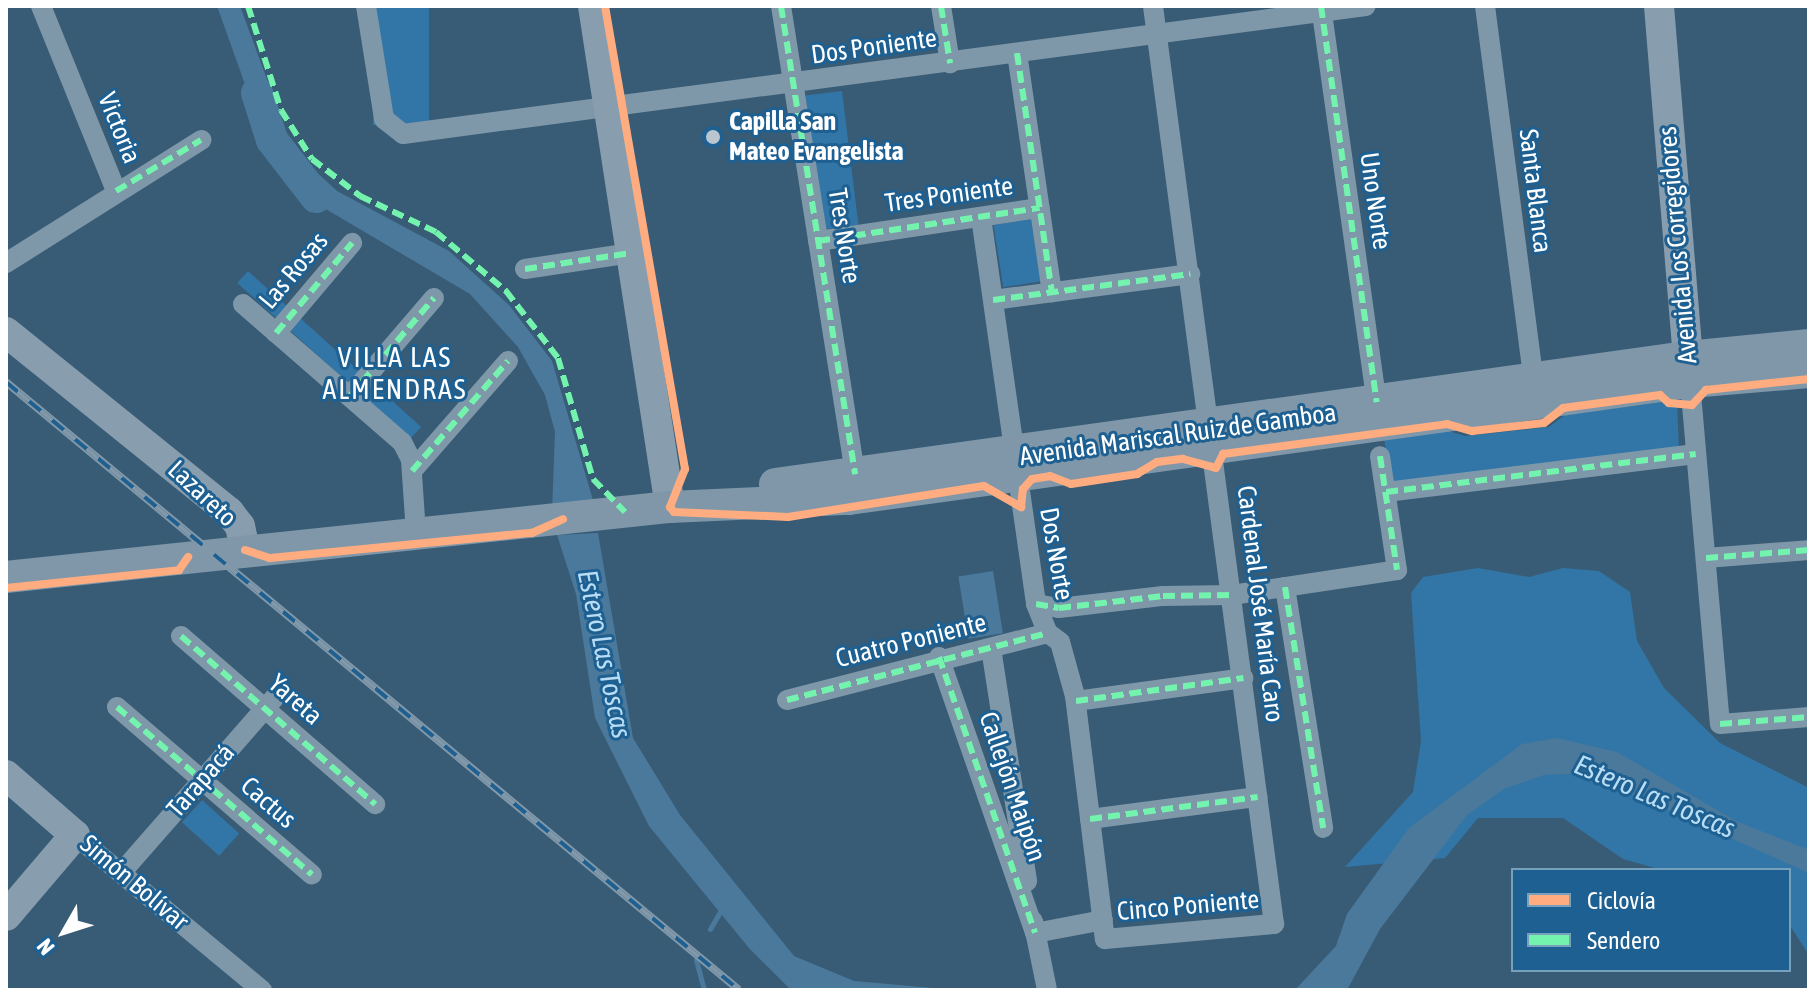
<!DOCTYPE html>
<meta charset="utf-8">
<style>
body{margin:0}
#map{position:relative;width:1815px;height:996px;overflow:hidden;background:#385c76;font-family:"Asap Condensed",sans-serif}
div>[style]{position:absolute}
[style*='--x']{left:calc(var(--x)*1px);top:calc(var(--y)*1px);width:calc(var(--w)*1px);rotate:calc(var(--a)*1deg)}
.green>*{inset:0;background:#3176a7;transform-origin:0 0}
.water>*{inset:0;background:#4b799b;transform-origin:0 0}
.stream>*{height:5px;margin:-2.5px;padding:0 2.5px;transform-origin:2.5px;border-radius:2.5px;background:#4b799b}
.river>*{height:32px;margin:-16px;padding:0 16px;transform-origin:16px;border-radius:16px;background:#4b799b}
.street>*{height:20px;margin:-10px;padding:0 10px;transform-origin:10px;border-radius:10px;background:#7f98a9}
.secondary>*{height:30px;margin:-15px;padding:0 15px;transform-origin:15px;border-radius:15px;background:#889dae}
.primary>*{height:32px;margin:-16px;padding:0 16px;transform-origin:16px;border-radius:16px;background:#7f97a9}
.rail>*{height:8px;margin-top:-4px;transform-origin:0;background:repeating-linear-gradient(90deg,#1d6091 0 15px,#8098a9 0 30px);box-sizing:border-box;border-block:2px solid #8098a9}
.quiet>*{height:6px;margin-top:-3px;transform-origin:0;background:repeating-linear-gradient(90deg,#73f3ae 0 12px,transparent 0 18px)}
.cycleway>*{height:8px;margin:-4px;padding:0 4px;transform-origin:4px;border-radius:4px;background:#ffac80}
.dots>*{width:22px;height:22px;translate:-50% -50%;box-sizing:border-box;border:4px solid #1d6091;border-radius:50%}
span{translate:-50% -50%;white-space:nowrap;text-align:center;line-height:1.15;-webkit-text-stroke:6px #1d6091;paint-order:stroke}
.street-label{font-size:26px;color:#fff}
.poi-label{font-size:26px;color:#fff;font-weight:700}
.left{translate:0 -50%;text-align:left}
.neighbourhood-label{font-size:28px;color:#fff;letter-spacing:2px}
.water-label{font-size:28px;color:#b9ddf5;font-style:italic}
.frame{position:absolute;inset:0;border:8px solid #fff;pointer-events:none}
.legend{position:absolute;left:1511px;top:868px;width:280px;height:104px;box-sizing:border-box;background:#1d6091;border:2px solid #77a0bd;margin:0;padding:10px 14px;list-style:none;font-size:24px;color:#fff}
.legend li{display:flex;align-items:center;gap:16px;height:40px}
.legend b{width:40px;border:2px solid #77a0bd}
.north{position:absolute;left:24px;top:892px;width:80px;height:80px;-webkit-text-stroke:6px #1d6091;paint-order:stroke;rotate:231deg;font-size:22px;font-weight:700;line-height:32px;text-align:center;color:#fff}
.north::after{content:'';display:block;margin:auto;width:28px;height:36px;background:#fff;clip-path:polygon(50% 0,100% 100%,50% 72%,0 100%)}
</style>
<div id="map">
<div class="green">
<div style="left:373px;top:6px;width:56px;height:119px"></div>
<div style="left:842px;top:91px;width:135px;height:37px;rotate:83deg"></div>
<div style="left:1031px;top:219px;width:63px;height:38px;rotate:81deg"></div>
<div style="left:248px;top:271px;width:233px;height:16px;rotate:42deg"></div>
<div style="clip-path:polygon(1677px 400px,1679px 451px,1391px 483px,1384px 438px,1445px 430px,1465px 436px,1549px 427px,1565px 415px)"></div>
<div style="clip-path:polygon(1478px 568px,1529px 577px,1563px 568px,1599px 571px,1630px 592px,1637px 641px,1664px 688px,1720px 743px,1809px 788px,1809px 955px,1789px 924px,1789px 870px,1662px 870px,1623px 859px,1563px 818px,1478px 818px,1445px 858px,1345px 867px,1413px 792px,1421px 741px,1411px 593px,1423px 577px)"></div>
<div style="left:202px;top:800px;width:50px;height:30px;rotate:42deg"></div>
</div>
<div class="water">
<div style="clip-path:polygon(217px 6px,240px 6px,289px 139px,311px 167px,337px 191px,449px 251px,509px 305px,552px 361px,595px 507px,552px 512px,555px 432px,545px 395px,518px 347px,470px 294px,324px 208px,296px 179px,251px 101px)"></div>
<div style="clip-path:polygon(598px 533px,633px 738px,680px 815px,794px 956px,854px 981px,956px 990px,791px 990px,749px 948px,649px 826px,595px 718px,576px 594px,557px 535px)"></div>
<div style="left:993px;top:571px;width:63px;height:35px;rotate:81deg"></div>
<div style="clip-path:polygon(1557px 738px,1617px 752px,1736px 821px,1809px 850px,1809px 873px,1584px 773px,1544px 775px,1504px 789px,1467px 815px,1380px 929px,1347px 990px,1295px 990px,1336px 946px,1347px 914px,1409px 828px,1522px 744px)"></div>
</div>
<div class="stream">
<div style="--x:710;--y:929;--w:24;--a:-60"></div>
<div style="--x:696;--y:960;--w:31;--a:75"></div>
</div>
<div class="river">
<div style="--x:257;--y:93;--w:49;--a:72.3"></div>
<div style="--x:272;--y:140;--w:72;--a:52.3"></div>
</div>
<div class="street">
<div style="--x:41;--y:6;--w:200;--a:67.9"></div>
<div style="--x:366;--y:6;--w:114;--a:80.9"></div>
<div style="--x:384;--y:119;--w:24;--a:38"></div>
<div style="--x:403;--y:134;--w:971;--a:-7.57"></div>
<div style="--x:781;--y:6;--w:474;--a:81"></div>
<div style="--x:941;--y:6;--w:58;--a:81"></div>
<div style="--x:1321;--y:6;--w:400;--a:82"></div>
<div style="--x:1485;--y:6;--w:379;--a:82.6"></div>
<div style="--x:1017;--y:53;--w:242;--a:81.7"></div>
<div style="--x:981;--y:217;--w:391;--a:81.9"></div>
<div style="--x:1036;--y:604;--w:31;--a:68"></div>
<div style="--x:1048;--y:633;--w:15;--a:37"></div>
<div style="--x:1060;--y:642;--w:56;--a:74.5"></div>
<div style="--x:1075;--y:696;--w:245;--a:83"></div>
<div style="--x:1105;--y:939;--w:170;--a:-5.1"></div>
<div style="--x:1274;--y:924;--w:926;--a:-97.51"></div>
<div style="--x:818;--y:241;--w:224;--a:-8.5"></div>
<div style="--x:6;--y:263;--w:231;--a:-32.2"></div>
<div style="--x:525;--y:269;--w:107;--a:-8.6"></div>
<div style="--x:993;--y:300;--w:199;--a:-7.5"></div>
<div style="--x:243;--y:304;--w:211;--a:41"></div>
<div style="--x:402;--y:442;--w:20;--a:63"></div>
<div style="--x:411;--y:460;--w:73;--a:86.1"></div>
<div style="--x:276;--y:333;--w:118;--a:-49.8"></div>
<div style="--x:1690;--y:382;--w:343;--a:85"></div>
<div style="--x:1720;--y:724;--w:89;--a:-4.5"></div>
<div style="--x:350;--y:396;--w:129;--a:-49.4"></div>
<div style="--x:412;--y:471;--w:146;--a:-48.9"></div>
<div style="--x:1386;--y:492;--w:312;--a:-7"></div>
<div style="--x:1706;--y:558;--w:103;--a:-4.4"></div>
<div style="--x:1285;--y:587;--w:244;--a:81"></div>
<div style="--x:1036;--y:604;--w:23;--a:10"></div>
<div style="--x:1059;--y:608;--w:105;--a:-6.6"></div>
<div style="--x:1163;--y:596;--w:69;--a:-0.8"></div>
<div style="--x:1232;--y:595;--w:167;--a:-8.6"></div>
<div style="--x:1397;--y:570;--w:115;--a:-98.5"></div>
<div style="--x:181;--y:636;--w:257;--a:40.9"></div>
<div style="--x:991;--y:648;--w:236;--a:81.2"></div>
<div style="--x:939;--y:657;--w:292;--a:70.8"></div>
<div style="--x:1035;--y:933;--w:69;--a:-10.8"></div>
<div style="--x:787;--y:700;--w:269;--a:-14.4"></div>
<div style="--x:1076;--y:701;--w:169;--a:-7.8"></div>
<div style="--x:117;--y:707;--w:257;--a:40.7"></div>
<div style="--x:1090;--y:819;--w:169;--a:-7.5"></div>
<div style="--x:75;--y:835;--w:243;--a:39.7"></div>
<div style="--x:121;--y:873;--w:243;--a:-48.8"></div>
<div style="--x:1033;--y:921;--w:70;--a:78.5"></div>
</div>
<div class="secondary">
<div style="--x:593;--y:6;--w:507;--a:81.26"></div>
<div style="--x:1659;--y:6;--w:377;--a:85.3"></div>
<div style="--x:6;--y:332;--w:287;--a:38.9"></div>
<div style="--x:229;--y:512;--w:18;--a:52"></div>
<div style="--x:240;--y:526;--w:25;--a:78"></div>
<div style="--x:6;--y:775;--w:91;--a:41"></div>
<div style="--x:75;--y:835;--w:106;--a:130.4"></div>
</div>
<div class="primary">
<div style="--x:775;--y:484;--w:921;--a:-7.93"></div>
<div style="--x:1687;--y:357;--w:123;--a:-5.6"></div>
<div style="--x:6;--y:577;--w:668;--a:-6.02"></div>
<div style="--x:670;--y:507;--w:179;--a:-2.6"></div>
<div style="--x:849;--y:499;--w:849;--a:-7.92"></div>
<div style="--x:1690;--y:382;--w:119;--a:-4.8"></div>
</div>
<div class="rail">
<div style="--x:6;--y:382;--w:952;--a:39.67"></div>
</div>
<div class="quiet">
<div style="--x:248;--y:6;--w:109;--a:72.4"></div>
<div style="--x:281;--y:110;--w:58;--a:57.7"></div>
<div style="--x:312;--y:159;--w:61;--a:37.6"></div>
<div style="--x:360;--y:196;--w:84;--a:25.3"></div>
<div style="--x:436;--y:232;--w:92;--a:40.1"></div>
<div style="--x:506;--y:291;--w:85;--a:52.2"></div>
<div style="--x:558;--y:358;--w:126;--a:73.9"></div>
<div style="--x:593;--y:479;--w:46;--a:45.9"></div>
<div style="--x:781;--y:6;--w:474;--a:81"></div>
<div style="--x:941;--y:6;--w:58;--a:81"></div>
<div style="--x:1321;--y:6;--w:400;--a:82"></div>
<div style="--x:1017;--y:53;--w:242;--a:81.7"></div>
<div style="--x:116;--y:191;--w:99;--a:-31"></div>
<div style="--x:818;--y:241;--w:224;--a:-8.5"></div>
<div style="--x:525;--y:269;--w:107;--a:-8.6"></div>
<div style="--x:993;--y:300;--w:199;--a:-7.5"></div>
<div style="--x:276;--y:333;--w:118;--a:-49.8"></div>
<div style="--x:350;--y:396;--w:129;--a:-49.4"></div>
<div style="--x:1380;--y:456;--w:115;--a:81.5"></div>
<div style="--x:412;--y:471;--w:146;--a:-48.9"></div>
<div style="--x:1386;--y:492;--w:312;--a:-7"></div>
<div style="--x:1706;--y:558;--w:103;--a:-4.4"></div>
<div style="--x:1285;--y:587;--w:244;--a:81"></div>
<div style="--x:1036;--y:604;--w:23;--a:10"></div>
<div style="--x:1059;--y:608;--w:105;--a:-6.6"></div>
<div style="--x:1163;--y:596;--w:69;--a:-0.8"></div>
<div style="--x:181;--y:636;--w:257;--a:40.9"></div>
<div style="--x:939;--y:657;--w:292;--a:70.8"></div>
<div style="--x:787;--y:700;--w:269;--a:-14.4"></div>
<div style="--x:1076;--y:701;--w:169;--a:-7.8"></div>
<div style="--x:117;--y:707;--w:257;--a:40.7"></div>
<div style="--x:1720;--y:724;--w:89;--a:-4.5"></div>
<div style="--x:1090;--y:819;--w:169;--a:-7.5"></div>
</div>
<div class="cycleway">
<div style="--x:605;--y:6;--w:470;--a:80.2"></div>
<div style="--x:685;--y:469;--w:41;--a:111.5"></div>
<div style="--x:670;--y:507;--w:6;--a:51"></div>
<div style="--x:674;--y:512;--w:114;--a:2.5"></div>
<div style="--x:788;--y:517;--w:198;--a:-9"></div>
<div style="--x:984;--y:486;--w:43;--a:29.6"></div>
<div style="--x:1021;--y:507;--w:18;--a:-84"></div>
<div style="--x:1023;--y:489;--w:13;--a:-48"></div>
<div style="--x:1032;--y:479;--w:18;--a:-9"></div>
<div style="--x:1050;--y:476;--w:22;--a:21"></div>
<div style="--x:1071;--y:484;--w:67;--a:-8.6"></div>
<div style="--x:1137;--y:474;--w:23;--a:-31"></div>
<div style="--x:1157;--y:462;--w:26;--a:-7"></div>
<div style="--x:1183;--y:459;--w:34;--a:15"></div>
<div style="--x:1216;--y:468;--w:16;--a:-63"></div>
<div style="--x:1223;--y:454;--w:226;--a:-7.6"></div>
<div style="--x:1447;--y:424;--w:26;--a:16"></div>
<div style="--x:1472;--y:431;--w:72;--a:-6.3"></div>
<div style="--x:1544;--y:423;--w:24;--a:-38"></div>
<div style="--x:1563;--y:408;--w:98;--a:-7.6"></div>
<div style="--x:1660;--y:395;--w:12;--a:42"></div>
<div style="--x:1669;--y:403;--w:23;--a:5"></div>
<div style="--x:1692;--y:405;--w:21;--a:-47"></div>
<div style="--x:1706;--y:390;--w:104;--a:-6.1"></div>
<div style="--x:245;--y:550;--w:26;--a:18"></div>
<div style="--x:270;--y:558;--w:263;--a:-5.5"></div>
<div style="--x:532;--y:533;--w:34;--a:-24"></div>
<div style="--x:6;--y:588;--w:174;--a:-5.9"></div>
<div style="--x:179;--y:570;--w:16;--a:-55"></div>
</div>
<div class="dots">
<div style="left:713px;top:137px;background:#b9c6cf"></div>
</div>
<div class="street-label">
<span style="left:874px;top:47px;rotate:-8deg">Dos Poniente</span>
<span style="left:119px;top:128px;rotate:68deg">Victoria</span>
<span style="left:1535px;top:191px;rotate:83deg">Santa Blanca</span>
<span style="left:949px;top:195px;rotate:-8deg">Tres Poniente</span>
<span style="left:1375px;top:201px;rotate:82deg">Uno Norte</span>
<span style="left:844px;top:236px;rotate:81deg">Tres Norte</span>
<span style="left:1678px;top:245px;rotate:-95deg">Avenida Los Corregidores</span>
<span style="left:294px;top:271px;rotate:-50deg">Las Rosas</span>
<span style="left:1178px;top:435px;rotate:-8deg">Avenida Mariscal Ruiz de Gamboa</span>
<span style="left:202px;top:494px;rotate:43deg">Lazareto</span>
<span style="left:1056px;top:554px;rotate:80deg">Dos Norte</span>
<span style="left:1260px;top:604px;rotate:83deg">Cardenal José María Caro</span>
<span style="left:911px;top:641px;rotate:-14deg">Cuatro Poniente</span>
<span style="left:295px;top:700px;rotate:41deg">Yareta</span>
<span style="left:201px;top:781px;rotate:-49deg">Tarapacá</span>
<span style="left:1012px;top:787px;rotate:71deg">Callejón Maipón</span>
<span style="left:268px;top:803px;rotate:41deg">Cactus</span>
<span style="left:134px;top:883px;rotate:40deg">Simón Bolívar</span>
<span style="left:1188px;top:906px;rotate:-5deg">Cinco Poniente</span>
</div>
<div class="poi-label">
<span class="left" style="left:729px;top:137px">Capilla San<br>Mateo Evangelista</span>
</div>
<div class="neighbourhood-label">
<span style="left:395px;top:373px">VILLA LAS<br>ALMENDRAS</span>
</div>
<div class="water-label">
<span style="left:605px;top:654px;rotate:78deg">Estero Las Toscas</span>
<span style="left:1655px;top:796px;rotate:23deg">Estero Las Toscas</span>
</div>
<div class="frame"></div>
<ul class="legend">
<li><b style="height:10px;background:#ffac80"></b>Ciclovía</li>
<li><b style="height:10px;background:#73f3ae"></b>Sendero</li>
</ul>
<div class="north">N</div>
</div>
